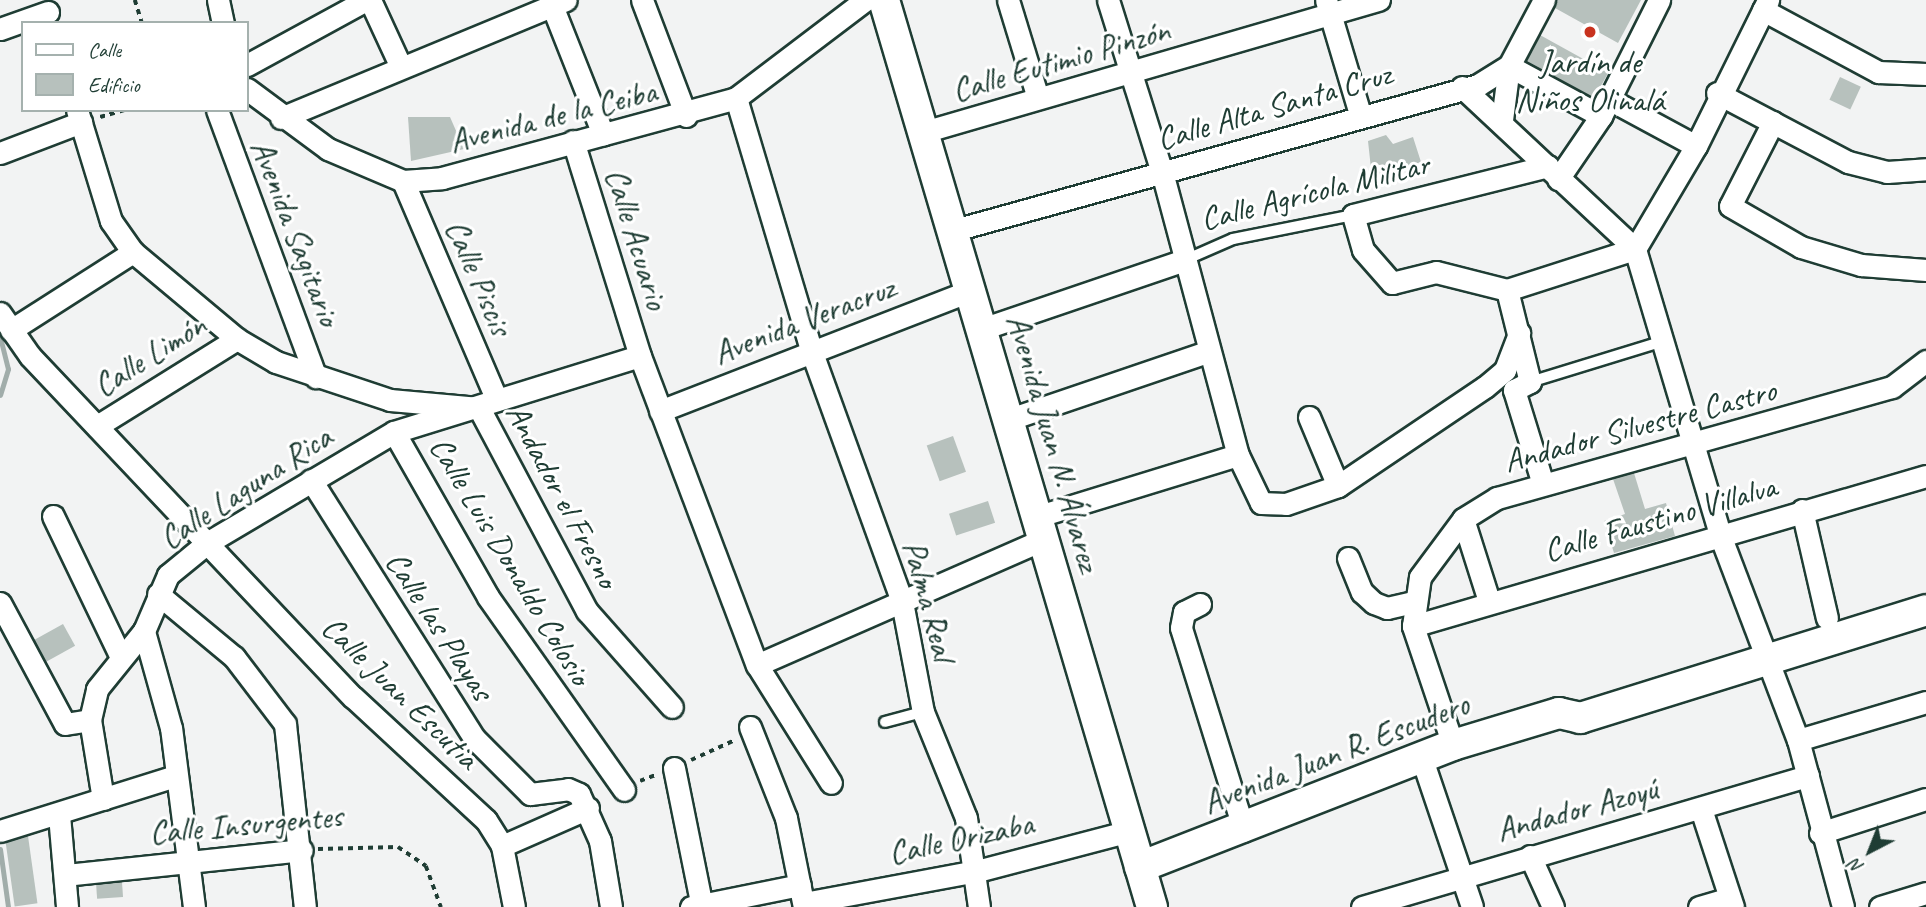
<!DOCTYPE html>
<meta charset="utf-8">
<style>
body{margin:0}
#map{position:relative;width:1926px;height:907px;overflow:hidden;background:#f2f3f3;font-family:Caveat,sans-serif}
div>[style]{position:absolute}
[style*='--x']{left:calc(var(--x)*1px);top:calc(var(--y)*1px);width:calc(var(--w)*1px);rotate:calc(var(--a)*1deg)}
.stream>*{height:5px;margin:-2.5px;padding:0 2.5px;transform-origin:2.5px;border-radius:2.5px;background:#a1adaa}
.building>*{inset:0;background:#b7c1bd;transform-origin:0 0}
.path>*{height:3.5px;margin-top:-1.75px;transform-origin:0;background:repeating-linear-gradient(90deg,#1f3d34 0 5px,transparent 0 10px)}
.roads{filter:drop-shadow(2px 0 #1f3d34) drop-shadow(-2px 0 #1f3d34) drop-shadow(0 2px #1f3d34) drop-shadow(0 -2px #1f3d34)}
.lane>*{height:10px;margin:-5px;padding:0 5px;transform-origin:5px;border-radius:5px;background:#fff}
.street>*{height:21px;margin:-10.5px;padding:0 10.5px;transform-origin:10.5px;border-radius:10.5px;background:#fff}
.secondary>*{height:30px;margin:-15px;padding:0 15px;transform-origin:15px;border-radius:15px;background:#fff}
.dots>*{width:19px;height:19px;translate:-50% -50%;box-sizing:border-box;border:4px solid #fff;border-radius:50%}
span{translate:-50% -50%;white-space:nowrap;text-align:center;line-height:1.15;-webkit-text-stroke:6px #fff;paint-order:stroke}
.street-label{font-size:33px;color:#1f3d34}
.poi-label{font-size:33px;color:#1f3d34}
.legend{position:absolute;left:21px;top:21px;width:228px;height:91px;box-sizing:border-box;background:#fff;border:2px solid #a5b1ae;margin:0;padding:9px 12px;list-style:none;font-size:21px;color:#1f3d34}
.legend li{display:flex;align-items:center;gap:14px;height:35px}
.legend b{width:35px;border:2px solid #a5b1ae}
.north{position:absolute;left:1835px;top:816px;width:70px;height:70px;-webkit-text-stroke:5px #fff;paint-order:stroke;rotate:222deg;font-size:19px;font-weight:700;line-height:28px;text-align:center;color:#1f3d34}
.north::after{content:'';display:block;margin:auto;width:24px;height:32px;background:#1f3d34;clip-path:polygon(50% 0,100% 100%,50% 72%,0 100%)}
</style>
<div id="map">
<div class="stream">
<div style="--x:0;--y:337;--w:33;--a:76"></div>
<div style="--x:8;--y:369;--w:27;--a:107"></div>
<div style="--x:0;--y:849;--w:59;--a:82.1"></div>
</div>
<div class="building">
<div style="clip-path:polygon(1557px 0,1641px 0,1618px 43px,1555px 8px)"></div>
<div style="left:1540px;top:35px;width:78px;height:29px;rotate:29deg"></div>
<div style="left:1840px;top:77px;width:23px;height:25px;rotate:25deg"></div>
<div style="clip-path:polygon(408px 117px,450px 117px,464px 149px,411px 161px)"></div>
<div style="clip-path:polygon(1386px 135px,1393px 144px,1413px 137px,1421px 162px,1372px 178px,1368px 141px)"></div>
<div style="left:953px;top:436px;width:38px;height:28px;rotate:70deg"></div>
<div style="clip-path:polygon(1634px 473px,1645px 509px,1666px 503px,1675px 536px,1614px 553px,1604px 521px,1625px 514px,1613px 479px)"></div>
<div style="left:988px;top:501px;width:23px;height:41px;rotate:72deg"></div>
<div style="left:63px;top:624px;width:25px;height:33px;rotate:61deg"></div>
<div style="left:28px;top:836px;width:68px;height:23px;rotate:82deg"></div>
<div style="left:122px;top:882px;width:15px;height:26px;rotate:86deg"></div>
</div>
<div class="path">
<div style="--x:135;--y:0;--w:24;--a:73"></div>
<div style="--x:100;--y:117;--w:26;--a:-16"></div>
<div style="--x:691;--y:760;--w:48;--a:-24.4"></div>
<div style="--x:640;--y:781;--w:19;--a:-21"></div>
<div style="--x:318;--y:849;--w:80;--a:-1.4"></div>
<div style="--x:398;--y:847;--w:34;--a:34"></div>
<div style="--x:426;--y:866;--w:44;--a:69.9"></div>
</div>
<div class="roads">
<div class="lane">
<div style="--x:1185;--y:260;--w:52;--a:-23.6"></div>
<div style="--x:1233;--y:239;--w:122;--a:-11.3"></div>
<div style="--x:1530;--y:382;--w:139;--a:-17.1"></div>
<div style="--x:885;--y:722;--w:39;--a:-15"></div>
</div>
<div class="street">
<div style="--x:218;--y:0;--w:24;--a:78"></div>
<div style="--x:370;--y:0;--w:72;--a:65.2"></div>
<div style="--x:642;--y:0;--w:124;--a:69.2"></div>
<div style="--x:1008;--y:0;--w:102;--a:73"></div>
<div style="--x:1108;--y:0;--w:180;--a:72.6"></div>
<div style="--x:1162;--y:172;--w:293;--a:75"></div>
<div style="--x:1238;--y:455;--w:53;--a:64.4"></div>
<div style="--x:1261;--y:503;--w:25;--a:2"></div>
<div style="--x:1286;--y:504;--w:55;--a:-19.1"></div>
<div style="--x:1338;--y:486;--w:177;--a:-34"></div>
<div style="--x:1485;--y:387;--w:26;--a:-40"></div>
<div style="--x:1505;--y:370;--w:40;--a:-69"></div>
<div style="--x:1326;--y:0;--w:119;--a:73.4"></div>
<div style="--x:553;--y:8;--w:136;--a:68.4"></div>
<div style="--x:1763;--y:10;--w:131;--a:28.3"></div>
<div style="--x:1878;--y:72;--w:48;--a:2.4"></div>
<div style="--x:0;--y:29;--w:51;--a:-19.5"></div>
<div style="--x:247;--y:65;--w:136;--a:-28.6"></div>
<div style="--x:1462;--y:87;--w:237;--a:43.1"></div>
<div style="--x:1635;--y:249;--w:298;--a:73.4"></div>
<div style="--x:1720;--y:535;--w:219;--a:69.2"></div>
<div style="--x:1798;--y:740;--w:173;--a:74.9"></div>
<div style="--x:247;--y:89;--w:101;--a:36.5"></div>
<div style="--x:328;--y:149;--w:82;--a:23.1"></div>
<div style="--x:403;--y:181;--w:39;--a:-4"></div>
<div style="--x:442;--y:178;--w:305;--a:-15.2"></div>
<div style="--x:736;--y:98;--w:162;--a:-37.2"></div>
<div style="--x:1717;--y:93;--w:148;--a:27.8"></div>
<div style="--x:1848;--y:162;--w:40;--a:14.4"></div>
<div style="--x:1887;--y:172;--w:39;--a:-4"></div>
<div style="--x:736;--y:98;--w:263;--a:73.4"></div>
<div style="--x:811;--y:350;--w:268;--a:70.1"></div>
<div style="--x:902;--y:602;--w:112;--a:79.2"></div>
<div style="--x:923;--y:712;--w:114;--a:67.9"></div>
<div style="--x:966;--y:818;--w:90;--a:81.7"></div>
<div style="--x:1607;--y:98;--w:101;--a:28.3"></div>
<div style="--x:77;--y:110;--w:116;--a:73"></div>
<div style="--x:111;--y:221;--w:38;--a:55"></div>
<div style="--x:133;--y:252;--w:136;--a:39.9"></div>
<div style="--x:237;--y:339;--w:45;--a:30.5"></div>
<div style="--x:276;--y:362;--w:120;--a:18.4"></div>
<div style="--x:390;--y:400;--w:89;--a:5.1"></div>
<div style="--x:479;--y:408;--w:230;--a:62"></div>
<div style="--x:587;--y:611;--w:128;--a:48.5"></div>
<div style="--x:217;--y:110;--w:285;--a:69.7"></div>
<div style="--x:281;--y:118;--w:308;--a:-22.5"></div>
<div style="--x:1502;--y:120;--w:54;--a:-82.6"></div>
<div style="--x:1509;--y:66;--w:75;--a:-62.1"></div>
<div style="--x:1773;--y:122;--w:94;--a:117.1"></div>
<div style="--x:1730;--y:206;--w:82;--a:30"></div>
<div style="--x:1801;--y:247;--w:63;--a:16.7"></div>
<div style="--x:1861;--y:265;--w:65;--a:4.4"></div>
<div style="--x:920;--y:133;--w:478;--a:-16.2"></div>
<div style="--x:573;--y:141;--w:225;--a:72.7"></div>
<div style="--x:640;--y:356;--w:330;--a:69.3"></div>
<div style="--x:757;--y:665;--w:139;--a:57.9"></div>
<div style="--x:0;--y:153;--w:87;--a:-20.9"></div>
<div style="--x:1548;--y:166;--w:201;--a:165.9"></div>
<div style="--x:1353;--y:215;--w:36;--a:74"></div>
<div style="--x:1363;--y:250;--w:44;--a:48.7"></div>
<div style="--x:1392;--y:283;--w:45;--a:-14"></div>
<div style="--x:1436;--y:272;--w:73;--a:14.2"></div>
<div style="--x:1507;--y:290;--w:134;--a:-17.8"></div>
<div style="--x:1635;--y:249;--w:120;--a:-59.4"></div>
<div style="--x:1696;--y:146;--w:163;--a:-63.7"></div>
<div style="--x:1558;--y:179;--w:76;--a:-55.7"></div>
<div style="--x:1601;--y:116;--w:130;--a:-63.4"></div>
<div style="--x:403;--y:181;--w:238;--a:66.8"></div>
<div style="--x:951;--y:231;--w:547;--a:-15.48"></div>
<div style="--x:1478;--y:85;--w:36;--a:-32"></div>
<div style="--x:1509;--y:66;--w:105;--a:28.5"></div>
<div style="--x:1507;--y:290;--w:95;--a:76"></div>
<div style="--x:1530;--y:382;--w:18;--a:153"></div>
<div style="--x:1514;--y:390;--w:98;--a:72.9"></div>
<div style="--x:0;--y:313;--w:52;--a:55.1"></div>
<div style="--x:30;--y:356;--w:470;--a:46.6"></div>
<div style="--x:353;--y:697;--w:181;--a:42.8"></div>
<div style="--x:486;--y:820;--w:31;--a:58"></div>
<div style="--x:502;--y:846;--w:62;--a:78.9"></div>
<div style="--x:982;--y:329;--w:214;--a:-18.8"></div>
<div style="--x:11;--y:330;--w:145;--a:-32.6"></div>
<div style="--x:660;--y:411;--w:332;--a:-21.2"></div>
<div style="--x:1309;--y:417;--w:75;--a:67.2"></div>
<div style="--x:1010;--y:419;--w:208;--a:-18.8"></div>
<div style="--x:97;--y:426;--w:165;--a:-31.9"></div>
<div style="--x:394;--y:432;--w:190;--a:60.3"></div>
<div style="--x:488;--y:597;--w:236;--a:54.8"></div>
<div style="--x:311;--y:480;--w:307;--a:57.7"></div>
<div style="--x:475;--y:739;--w:78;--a:45"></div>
<div style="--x:530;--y:794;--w:38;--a:-7"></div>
<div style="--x:568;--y:789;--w:12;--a:24"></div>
<div style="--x:579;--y:794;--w:51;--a:65.9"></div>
<div style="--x:600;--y:841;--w:67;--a:80.5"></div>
<div style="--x:1802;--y:510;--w:111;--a:77"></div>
<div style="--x:53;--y:516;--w:157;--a:64.3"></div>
<div style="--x:1036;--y:517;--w:211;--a:-17.1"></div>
<div style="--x:1463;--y:519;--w:86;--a:72.4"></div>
<div style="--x:1348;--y:558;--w:37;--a:68"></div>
<div style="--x:1362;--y:592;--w:16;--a:43"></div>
<div style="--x:1374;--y:603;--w:14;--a:21"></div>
<div style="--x:1387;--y:608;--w:28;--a:-13"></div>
<div style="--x:158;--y:594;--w:99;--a:39.7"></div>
<div style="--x:234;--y:657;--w:84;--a:52.7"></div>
<div style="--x:285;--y:724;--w:184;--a:83.8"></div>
<div style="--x:0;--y:603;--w:137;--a:61.8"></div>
<div style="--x:65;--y:724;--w:25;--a:-9"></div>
<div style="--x:1200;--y:604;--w:18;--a:153"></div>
<div style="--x:1184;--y:612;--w:16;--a:101"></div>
<div style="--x:1181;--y:628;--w:212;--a:72.7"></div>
<div style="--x:1413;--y:626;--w:534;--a:-16.3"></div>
<div style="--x:757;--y:665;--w:311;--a:-23.7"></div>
<div style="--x:750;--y:727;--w:98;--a:68.4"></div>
<div style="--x:786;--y:818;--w:91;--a:78.6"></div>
<div style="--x:1798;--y:740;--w:134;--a:-16.5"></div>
<div style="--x:1453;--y:745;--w:126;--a:-108.6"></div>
<div style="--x:1413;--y:626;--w:49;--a:-81.9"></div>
<div style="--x:1420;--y:577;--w:72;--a:-53.4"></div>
<div style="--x:1463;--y:519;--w:40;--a:-32"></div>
<div style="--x:1497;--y:498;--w:410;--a:-15.7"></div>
<div style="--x:1892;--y:387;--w:43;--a:-37.4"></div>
<div style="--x:1423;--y:762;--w:153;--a:71.3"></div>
<div style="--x:674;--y:768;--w:142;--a:78.6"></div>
<div style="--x:103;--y:799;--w:80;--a:-99.3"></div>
<div style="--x:90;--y:720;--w:32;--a:-77"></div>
<div style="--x:97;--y:689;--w:75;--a:-51"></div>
<div style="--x:1701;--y:809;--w:103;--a:71.9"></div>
<div style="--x:59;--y:815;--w:92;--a:85"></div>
<div style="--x:0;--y:831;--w:184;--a:-17.4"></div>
<div style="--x:1820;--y:833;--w:111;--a:-17.8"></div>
<div style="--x:502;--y:846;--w:94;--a:-23.8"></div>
<div style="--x:1530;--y:856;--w:56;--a:65.7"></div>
<div style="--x:65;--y:875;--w:238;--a:-6"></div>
<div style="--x:804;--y:903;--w:176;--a:-10.5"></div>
<div style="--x:977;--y:871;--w:158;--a:-14.7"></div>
<div style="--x:194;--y:907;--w:180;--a:-97.3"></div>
<div style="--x:171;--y:728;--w:101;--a:-105.6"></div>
<div style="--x:144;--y:631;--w:61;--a:-66.8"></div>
<div style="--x:168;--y:575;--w:50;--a:-39.4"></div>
<div style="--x:207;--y:543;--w:217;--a:-30.7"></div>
<div style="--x:394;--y:432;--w:257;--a:-17.2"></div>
<div style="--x:691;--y:907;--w:111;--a:-11.4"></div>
<div style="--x:1362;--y:907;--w:465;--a:-16.4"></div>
<div style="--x:1699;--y:907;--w:32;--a:-16"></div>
<div style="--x:1880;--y:907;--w:48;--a:-16.9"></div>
</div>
<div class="secondary">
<div style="--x:884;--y:0;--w:946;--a:73.54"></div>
<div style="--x:1140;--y:867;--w:336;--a:-21.3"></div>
<div style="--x:1453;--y:745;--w:111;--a:-16.8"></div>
<div style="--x:1559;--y:713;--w:22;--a:13"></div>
<div style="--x:1580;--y:718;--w:362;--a:-17.3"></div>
</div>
</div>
<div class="dots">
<div style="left:1590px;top:32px;background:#c8321e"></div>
</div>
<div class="street-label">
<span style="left:1061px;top:61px;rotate:-16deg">Calle Eutimio Pinzón</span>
<span style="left:1274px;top:107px;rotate:-16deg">Calle Alta Santa Cruz</span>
<span style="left:553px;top:117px;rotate:-14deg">Avenida de la Ceiba</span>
<span style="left:1315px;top:192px;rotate:-14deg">Calle Agrícola Militar</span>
<span style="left:295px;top:233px;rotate:69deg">Avenida Sagitario</span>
<span style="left:636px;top:239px;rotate:73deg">Calle Acuario</span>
<span style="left:478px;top:278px;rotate:67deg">Calle Piscis</span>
<span style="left:804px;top:321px;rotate:-21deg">Avenida Veracruz</span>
<span style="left:150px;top:356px;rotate:-32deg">Calle Limón</span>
<span style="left:1640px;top:426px;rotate:-15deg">Andador Silvestre Castro</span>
<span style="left:1053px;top:443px;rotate:74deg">Avenida Juan N. Álvarez</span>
<span style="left:246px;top:488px;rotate:-33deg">Calle Laguna Rica</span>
<span style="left:562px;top:496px;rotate:62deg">Andador el Fresno</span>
<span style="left:1660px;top:519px;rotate:-16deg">Calle Faustino Villalva</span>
<span style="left:510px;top:561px;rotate:59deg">Calle Luis Donaldo Colosio</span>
<span style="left:928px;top:601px;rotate:75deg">Palma Real</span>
<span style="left:439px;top:626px;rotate:57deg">Calle las Playas</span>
<span style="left:400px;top:693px;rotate:44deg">Calle Juan Escutia</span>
<span style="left:1336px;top:754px;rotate:-21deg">Avenida Juan R. Escudero</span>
<span style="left:1577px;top:810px;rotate:-15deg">Andador Azoyú</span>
<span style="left:246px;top:825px;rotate:-5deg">Calle Insurgentes</span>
<span style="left:961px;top:839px;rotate:-12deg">Calle Orizaba</span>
</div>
<div class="poi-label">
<span style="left:1590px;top:82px">Jardín de<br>Niños Olinalá</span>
</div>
<ul class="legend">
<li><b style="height:9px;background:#fff"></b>Calle</li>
<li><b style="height:19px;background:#b7c1bd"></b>Edificio</li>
</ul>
<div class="north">N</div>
</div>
